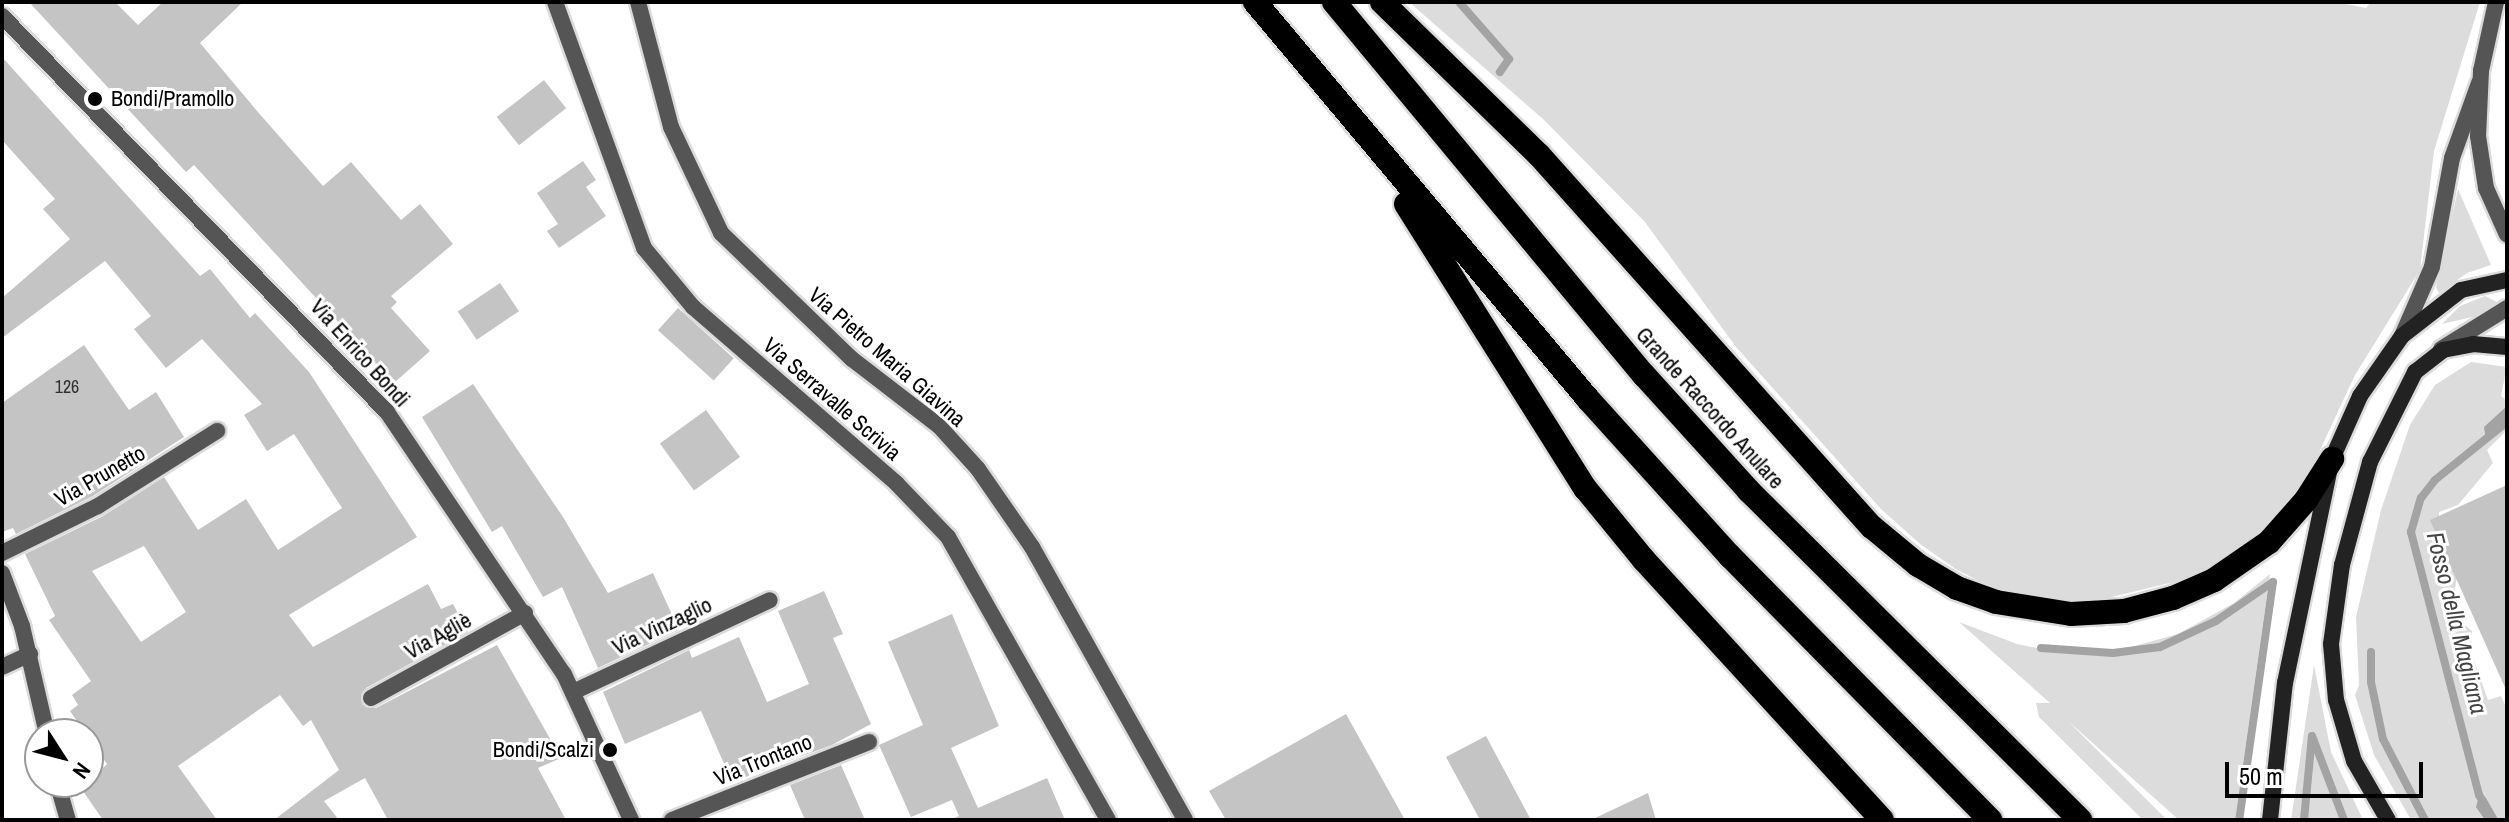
<!DOCTYPE html>
<meta charset="utf-8">
<style>
body{margin:0}
#map{position:relative;width:2509px;height:822px;overflow:hidden;background:#fff;font-family:"Archivo Narrow",sans-serif}
div>[style]{position:absolute}
[style*='--x']{left:calc(var(--x)*1px);top:calc(var(--y)*1px);width:calc(var(--w)*1px);rotate:calc(var(--a)*1deg)}
.green>*{inset:0;background:#dcdcdc}
.water>*{inset:0;background:#a3a3a3}
.stream>*{height:8px;margin:-4px;padding:0 4px;transform-origin:4px;border-radius:4px;background:#a3a3a3}
.building>*{inset:0;background:#c4c4c4;transform-origin:0 0}
.roads{filter:drop-shadow(2px 0 #dbdbdb) drop-shadow(-2px 0 #dbdbdb) drop-shadow(0 2px #dbdbdb) drop-shadow(0 -2px #dbdbdb)}
.minor>*{height:16px;margin:-8px;padding:0 8px;transform-origin:8px;border-radius:8px;background:#555}
.tertiary>*{height:16px;margin:-8px;padding:0 8px;transform-origin:8px;border-radius:8px;background:#555}
.secondary>*{height:16px;margin:-8px;padding:0 8px;transform-origin:8px;border-radius:8px;background:#222}
.motorway>*{height:24px;margin:-12px;padding:0 12px;transform-origin:12px;border-radius:12px;background:#000}
.dots>*{width:22px;height:22px;translate:-50% -50%;box-sizing:border-box;border:4px solid #fff;border-radius:50%}
span{translate:-50% -50%;white-space:nowrap;text-align:center;line-height:1.15;-webkit-text-stroke:6px #fff;paint-order:stroke}
.number-label{font-size:18px;color:#313131}
.number-label span{-webkit-text-stroke-width:0}
.poi-label{font-size:22px;color:#000}
.left{translate:0 -50%;text-align:left}
.right{translate:-100% -50%;text-align:right}
.street-label{font-size:22px;color:#000}
.water-label{font-size:24px;color:#444;font-style:italic}
.frame{position:absolute;inset:0;border:4px solid #000;pointer-events:none}
.north{position:absolute;left:24px;top:718px;width:80px;height:80px;box-sizing:border-box;background:#fff;border:2px solid #999;border-radius:50%;rotate:126deg;font-size:22px;font-weight:700;line-height:32px;text-align:center;color:#000}
.north::after{content:'';display:block;margin:auto;width:28px;height:36px;background:#000;clip-path:polygon(50% 0,100% 100%,50% 72%,0 100%)}
.scale{position:absolute;left:2225px;top:762px;width:198px;height:36px;box-sizing:border-box;border:4px solid #000;border-top:0;padding-left:10px;font-size:24px;line-height:28px;white-space:nowrap;color:#000;-webkit-text-stroke:6px #fff;paint-order:stroke}
</style>
<div id="map">
<div class="green">
<div style="clip-path:polygon(1409px 2px,2336px 2px,2366px 8px,2371px 2px,2480px 2px,2434px 151px,2420px 270px,2355px 375px,2307px 478px,2263px 531px,2237px 553px,2186px 579px,2087px 603px,1996px 589px,1957px 570px,1920px 544px,1881px 509px,1736px 347px,1645px 222px,1543px 119px)"></div>
<div style="clip-path:polygon(2458px 189px,2491px 265px,2467px 273px,2439px 293px,2436px 287px)"></div>
<div style="clip-path:polygon(2485px 296px,2497px 302px,2485px 314px,2442px 324px,2460px 306px)"></div>
<div style="clip-path:polygon(2471px 362px,2507px 367px,2501px 396px,2507px 401px,2507px 430px,2487px 450px,2493px 463px,2458px 505px,2439px 512px,2439px 520px,2459px 565px,2451px 613px,2472px 631px,2471px 652px,2488px 700px,2501px 696px,2507px 709px,2507px 820px,2411px 820px,2374px 755px,2355px 695px,2359px 685px,2356px 617px,2381px 510px,2410px 425px,2435px 385px)"></div>
<div style="clip-path:polygon(2270px 574px,2235px 820px,2179px 820px,2068px 721px,2167px 820px,2143px 820px,2039px 717px,2036px 703px,2050px 703px,1959px 622px,2017px 644px,2052px 651px,2124px 649px,2178px 634px,2234px 603px)"></div>
<div style="clip-path:polygon(2314px 665px,2331px 752px,2363px 820px,2291px 820px)"></div>
</div>
<div class="water">
<div style="clip-path:polygon(2507px 406px,2507px 425px,2486px 440px,2484px 427px)"></div>
<div style="clip-path:polygon(2480px 793px,2486px 798px,2498px 820px,2485px 820px,2476px 807px)"></div>
</div>
<div class="stream">
<div style="--x:1459;--y:2;--w:76;--a:48.7"></div>
<div style="--x:1509;--y:59;--w:16;--a:125"></div>
<div style="--x:2041;--y:648;--w:72;--a:4"></div>
<div style="--x:2113;--y:653;--w:47;--a:-7.3"></div>
<div style="--x:2160;--y:647;--w:62;--a:-24.9"></div>
<div style="--x:2216;--y:621;--w:69;--a:-34.4"></div>
<div style="--x:2273;--y:582;--w:240;--a:98.1"></div>
<div style="--x:2371;--y:652;--w:30;--a:90"></div>
<div style="--x:2371;--y:682;--w:58;--a:78.1"></div>
<div style="--x:2383;--y:739;--w:91;--a:62.6"></div>
<div style="--x:2304;--y:820;--w:84;--a:-84.6"></div>
<div style="--x:2312;--y:736;--w:90;--a:69.1"></div>
<div style="--x:2494;--y:820;--w:29;--a:-121"></div>
<div style="--x:2479;--y:795;--w:272;--a:-104.5"></div>
<div style="--x:2411;--y:532;--w:35;--a:-74"></div>
<div style="--x:2421;--y:498;--w:23;--a:-52"></div>
<div style="--x:2435;--y:480;--w:92;--a:-38.9"></div>
</div>
<div class="building">
<div style="clip-path:polygon(29px 2px,115px 2px,138px 25px,163px 2px,243px 2px,200px 43px,257px 111px,323px 186px,351px 162px,401px 220px,420px 204px,453px 244px,391px 296px,397px 302px,391px 308px,430px 351px,394px 383px,194px 165px,186px 172px)"></div>
<div style="clip-path:polygon(evenodd,2px 57px,200px 276px,210px 269px,250px 318px,255px 313px,309px 372px,417px 537px,289px 615px,313px 647px,428px 584px,441px 609px,453px 604px,468px 632px,366px 688px,362px 704px,376px 708px,497px 645px,561px 758px,538px 768px,566px 820px,388px 820px,365px 778px,324px 801px,339px 820px,274px 820px,339px 770px,311px 720px,303px 726px,280px 695px,178px 766px,217px 820px,103px 820px,78px 784px,88px 782px,107px 764px,70px 711px,78px 705px,72px 695px,91px 681px,49px 620px,55px 616px,25px 554px,103px 516px,164px 477px,198px 530px,246px 499px,278px 550px,342px 508px,294px 434px,267px 451px,244px 415px,262px 404px,202px 339px,166px 368px,134px 329px,151px 316px,105px 261px,2px 338px,2px 298px,70px 239px,43px 209px,55px 199px,2px 140px,2px 57px,144px 546px,186px 612px,141px 642px,92px 571px,144px 546px)"></div>
<div style="left:544px;top:80px;width:36px;height:60px;rotate:52deg"></div>
<div style="clip-path:polygon(583px 161px,596px 180px,586px 187px,606px 216px,559px 248px,547px 231px,558px 224px,537px 193px)"></div>
<div style="left:500px;top:283px;width:34px;height:51px;rotate:56deg"></div>
<div style="left:678px;top:308px;width:75px;height:30px;rotate:42deg"></div>
<div style="clip-path:polygon(84px 345px,129px 410px,156px 392px,184px 437px,93px 496px,16px 534px,13px 528px,2px 532px,2px 403px)"></div>
<div style="clip-path:polygon(473px 384px,563px 517px,608px 593px,653px 573px,679px 630px,598px 668px,562px 587px,543px 597px,502px 526px,492px 532px,422px 417px)"></div>
<div style="left:706px;top:410px;width:58px;height:57px;rotate:54deg"></div>
<div style="clip-path:polygon(2507px 485px,2507px 692px,2430px 520px)"></div>
<div style="clip-path:polygon(824px 591px,843px 634px,833px 638px,871px 724px,832px 745px,732px 782px,701px 711px,625px 744px,603px 692px,689px 650px,692px 658px,739px 637px,767px 702px,809px 684px,778px 611px)"></div>
<div style="clip-path:polygon(952px 614px,999px 726px,951px 748px,978px 808px,1047px 778px,1065px 820px,949px 820px,959px 816px,952px 800px,911px 817px,879px 745px,923px 725px,888px 642px)"></div>
<div style="clip-path:polygon(1346px 714px,1405px 820px,1226px 820px,1209px 791px)"></div>
<div style="clip-path:polygon(1486px 736px,1531px 820px,1480px 820px,1446px 757px)"></div>
<div style="clip-path:polygon(841px 765px,865px 820px,805px 820px,790px 785px)"></div>
<div style="clip-path:polygon(1648px 793px,1656px 820px,1591px 820px)"></div>
</div>
<div class="roads">
<div class="minor">
<div style="--x:555;--y:2;--w:262;--a:70.1"></div>
<div style="--x:644;--y:248;--w:77;--a:50.3"></div>
<div style="--x:693;--y:307;--w:270;--a:40.9"></div>
<div style="--x:897;--y:484;--w:74;--a:46.1"></div>
<div style="--x:948;--y:537;--w:325;--a:60.5"></div>
<div style="--x:638;--y:2;--w:129;--a:75.2"></div>
<div style="--x:671;--y:127;--w:117;--a:64.7"></div>
<div style="--x:721;--y:233;--w:182;--a:43.9"></div>
<div style="--x:852;--y:359;--w:110;--a:37.6"></div>
<div style="--x:939;--y:426;--w:58;--a:47.8"></div>
<div style="--x:978;--y:469;--w:95;--a:55.3"></div>
<div style="--x:1032;--y:547;--w:313;--a:60.7"></div>
<div style="--x:2;--y:16;--w:552;--a:45.81"></div>
<div style="--x:387;--y:412;--w:316;--a:56"></div>
<div style="--x:564;--y:674;--w:161;--a:65.3"></div>
<div style="--x:2;--y:553;--w:107;--a:-26.1"></div>
<div style="--x:98;--y:506;--w:141;--a:-32.2"></div>
<div style="--x:2;--y:573;--w:57;--a:69.3"></div>
<div style="--x:22;--y:626;--w:111;--a:77"></div>
<div style="--x:2;--y:667;--w:31;--a:-25"></div>
<div style="--x:573;--y:692;--w:217;--a:-25"></div>
<div style="--x:371;--y:698;--w:176;--a:-28.9"></div>
<div style="--x:57;--y:782;--w:40;--a:74"></div>
<div style="--x:672;--y:820;--w:212;--a:-21.6"></div>
</div>
<div class="tertiary">
<div style="--x:2496;--y:2;--w:71;--a:102.3"></div>
<div style="--x:2481;--y:71;--w:65;--a:92.6"></div>
<div style="--x:2478;--y:136;--w:53;--a:81.3"></div>
<div style="--x:2486;--y:188;--w:51;--a:65.9"></div>
<div style="--x:2402;--y:336;--w:75;--a:-66.5"></div>
<div style="--x:2432;--y:267;--w:111;--a:-79.6"></div>
<div style="--x:2452;--y:158;--w:80;--a:-70.2"></div>
<div style="--x:2441;--y:349;--w:78;--a:-31.8"></div>
</div>
<div class="secondary">
<div style="--x:2270;--y:820;--w:138;--a:-83.8"></div>
<div style="--x:2285;--y:683;--w:229;--a:-78.2"></div>
<div style="--x:2332;--y:459;--w:69;--a:-66"></div>
<div style="--x:2360;--y:396;--w:73;--a:-55"></div>
<div style="--x:2402;--y:336;--w:75;--a:-37.9"></div>
<div style="--x:2461;--y:290;--w:47;--a:-12.3"></div>
<div style="--x:2388;--y:820;--w:68;--a:-120"></div>
<div style="--x:2354;--y:761;--w:64;--a:-106.4"></div>
<div style="--x:2336;--y:700;--w:56;--a:-95.1"></div>
<div style="--x:2331;--y:644;--w:80;--a:-82.1"></div>
<div style="--x:2342;--y:565;--w:107;--a:-74.8"></div>
<div style="--x:2370;--y:462;--w:101;--a:-63.4"></div>
<div style="--x:2415;--y:372;--w:36;--a:-38"></div>
<div style="--x:2443;--y:350;--w:31;--a:-11"></div>
<div style="--x:2473;--y:344;--w:34;--a:5"></div>
</div>
<div class="motorway">
<div style="--x:1255;--y:2;--w:518;--a:50.01"></div>
<div style="--x:1588;--y:399;--w:212;--a:47.9"></div>
<div style="--x:1730;--y:556;--w:371;--a:45.4"></div>
<div style="--x:1334;--y:2;--w:485;--a:50.3"></div>
<div style="--x:1644;--y:375;--w:156;--a:47.8"></div>
<div style="--x:1749;--y:491;--w:467;--a:44.8"></div>
<div style="--x:1382;--y:2;--w:219;--a:44.3"></div>
<div style="--x:1539;--y:155;--w:499;--a:48.2"></div>
<div style="--x:1872;--y:527;--w:60;--a:39.6"></div>
<div style="--x:1918;--y:565;--w:45;--a:30.5"></div>
<div style="--x:1957;--y:588;--w:41;--a:19.7"></div>
<div style="--x:1996;--y:602;--w:76;--a:9.1"></div>
<div style="--x:2071;--y:614;--w:53;--a:-3.2"></div>
<div style="--x:2124;--y:611;--w:51;--a:-14.9"></div>
<div style="--x:2173;--y:598;--w:45;--a:-23.7"></div>
<div style="--x:2214;--y:580;--w:67;--a:-34.6"></div>
<div style="--x:2269;--y:542;--w:56;--a:-48.6"></div>
<div style="--x:2306;--y:500;--w:49;--a:-57.6"></div>
<div style="--x:1406;--y:204;--w:336;--a:57.8"></div>
<div style="--x:1585;--y:488;--w:93;--a:50.7"></div>
<div style="--x:1644;--y:560;--w:352;--a:47.5"></div>
</div>
</div>
<div class="dots">
<div style="left:95px;top:99px;background:#000"></div>
<div style="left:610px;top:750px;background:#000"></div>
</div>
<div class="number-label">
<span style="left:67px;top:387px">126</span>
</div>
<div class="poi-label">
<span class="left" style="left:111px;top:99px">Bondi/Pramollo</span>
<span class="right" style="left:594px;top:750px">Bondi/Scalzi</span>
</div>
<div class="street-label">
<span style="left:360px;top:353px;rotate:48deg">Via Enrico Bondi</span>
<span style="left:887px;top:357px;rotate:41deg">Via Pietro Maria Giavina</span>
<span style="left:832px;top:399px;rotate:41deg">Via Serravalle Scrivia</span>
<span style="left:1710px;top:408px;rotate:48deg">Grande Raccordo Anulare</span>
<span style="left:100px;top:476px;rotate:-30deg">Via Prunetto</span>
<span style="left:662px;top:626px;rotate:-25deg">Via Vinzaglio</span>
<span style="left:438px;top:636px;rotate:-29deg">Via Agliè</span>
<span style="left:763px;top:760px;rotate:-22deg">Via Trontano</span>
</div>
<div class="water-label">
<span style="left:2457px;top:623px;rotate:76deg">Fosso della Magliana</span>
</div>
<div class="frame"></div>
<div class="north">N</div>
<div class="scale">50 m</div>
</div>
